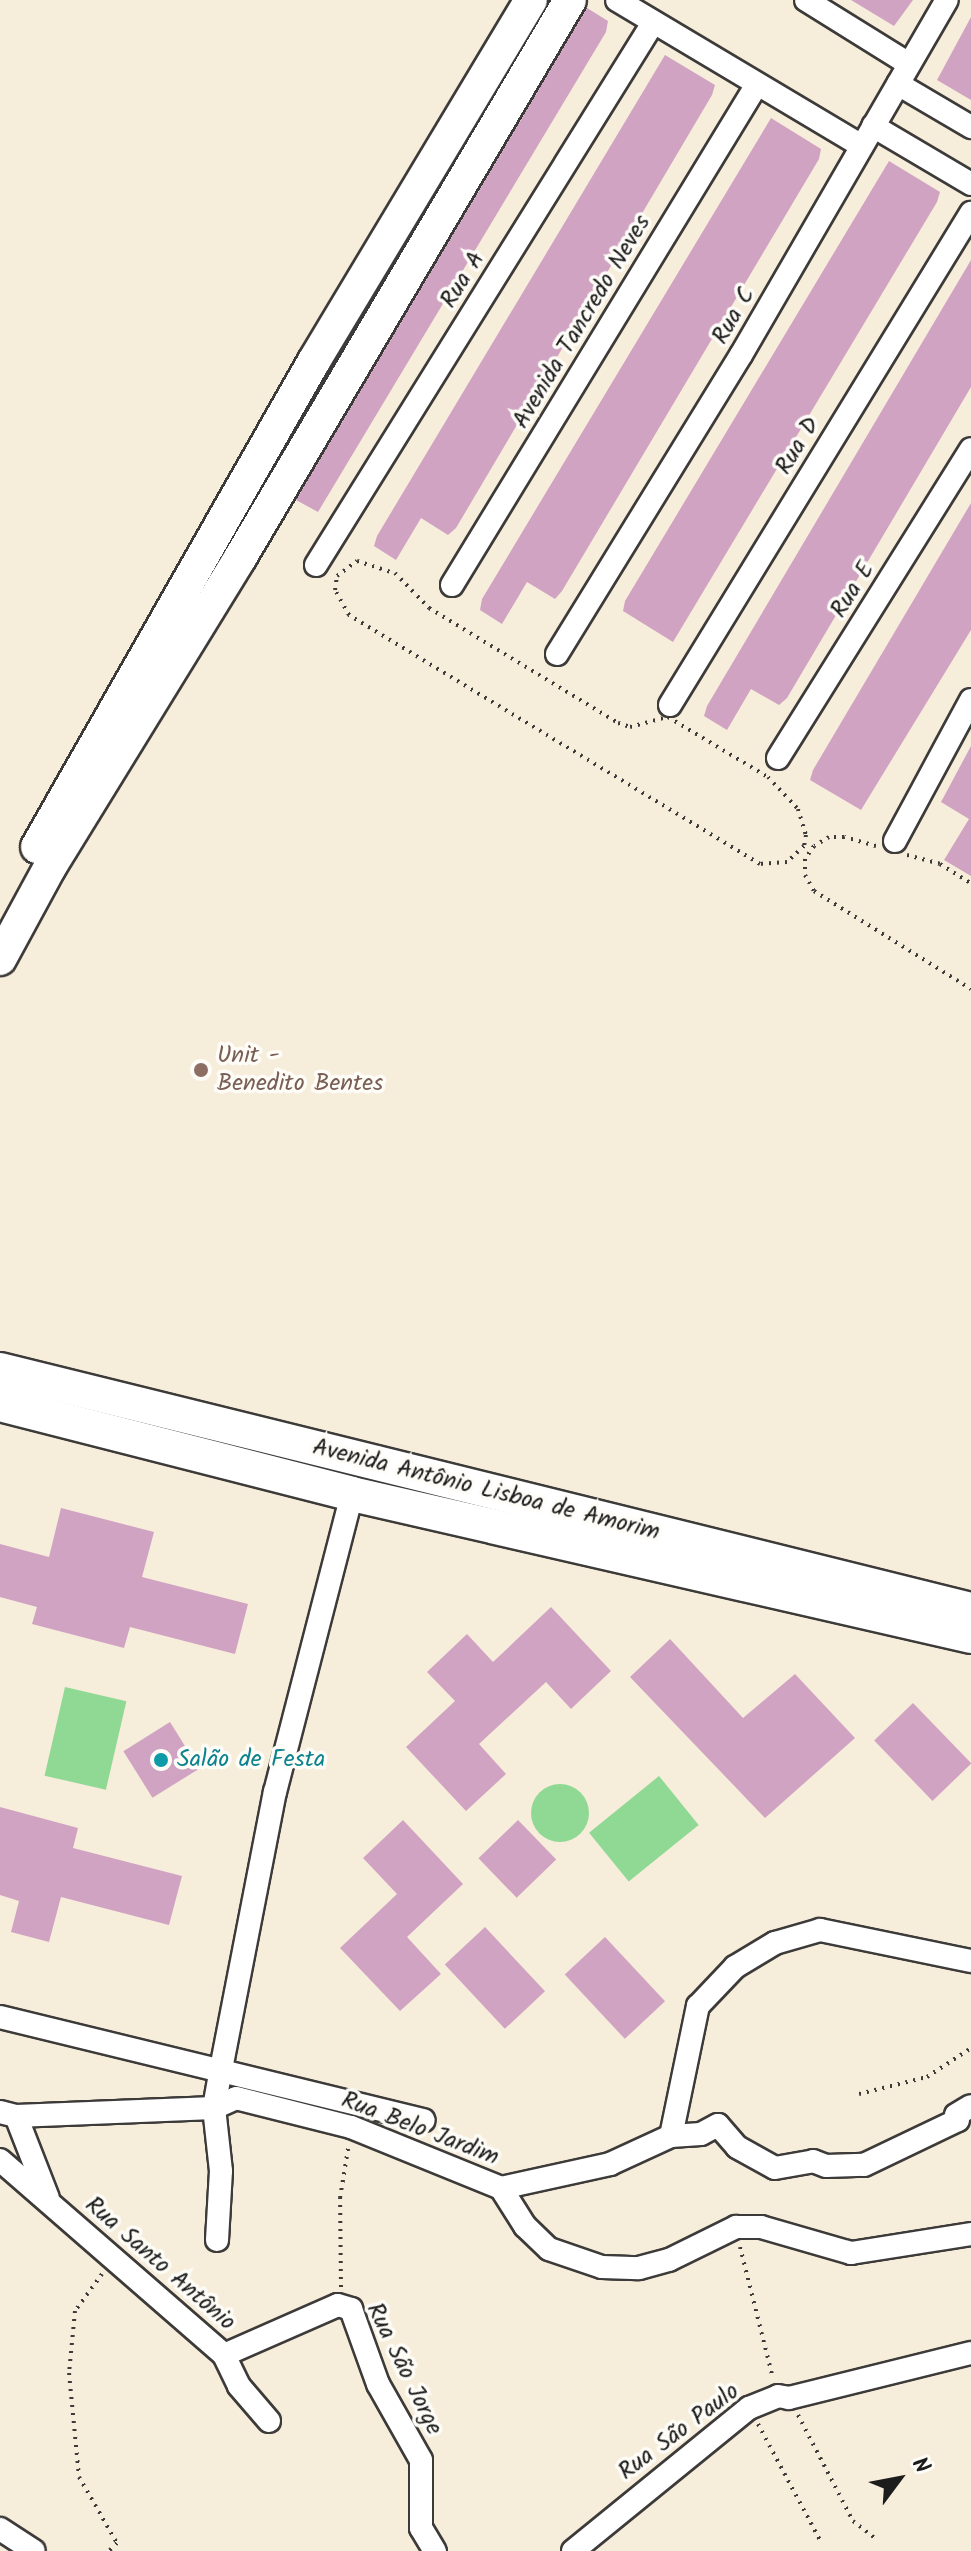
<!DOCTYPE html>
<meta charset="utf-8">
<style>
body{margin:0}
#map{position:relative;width:971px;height:2551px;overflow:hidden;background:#f7eddb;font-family:Kalam,sans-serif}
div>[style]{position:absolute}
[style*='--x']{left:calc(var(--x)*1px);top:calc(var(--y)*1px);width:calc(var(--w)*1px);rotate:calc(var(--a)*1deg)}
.green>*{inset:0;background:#90d995;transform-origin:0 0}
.round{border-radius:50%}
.building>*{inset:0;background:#d1a3c3;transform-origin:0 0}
.path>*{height:4px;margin-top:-2px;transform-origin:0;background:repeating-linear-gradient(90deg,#3d3b39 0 2px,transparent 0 8px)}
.roads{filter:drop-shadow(2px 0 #3d3b39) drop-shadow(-2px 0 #3d3b39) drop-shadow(0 2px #3d3b39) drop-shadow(0 -2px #3d3b39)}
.street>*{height:22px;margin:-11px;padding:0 11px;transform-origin:11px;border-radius:11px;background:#fff}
.secondary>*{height:32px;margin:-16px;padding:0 16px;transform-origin:16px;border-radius:16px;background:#fff}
.primary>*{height:34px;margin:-17px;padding:0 17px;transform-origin:17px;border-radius:17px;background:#fff}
.dots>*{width:22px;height:22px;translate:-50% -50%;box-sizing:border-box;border:4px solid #fdfcf7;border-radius:50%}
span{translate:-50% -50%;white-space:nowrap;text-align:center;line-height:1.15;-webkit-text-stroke:7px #fdfcf7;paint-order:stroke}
.street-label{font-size:24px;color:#1c1c1c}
.education-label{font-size:24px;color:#785e54}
.left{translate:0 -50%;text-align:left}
.culture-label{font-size:24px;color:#0d838f}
.north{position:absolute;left:859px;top:2439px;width:80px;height:80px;-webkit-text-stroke:6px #fdfcf7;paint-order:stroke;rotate:58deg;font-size:22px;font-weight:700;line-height:32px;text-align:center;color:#1c1c1c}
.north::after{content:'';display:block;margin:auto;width:28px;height:36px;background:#1c1c1c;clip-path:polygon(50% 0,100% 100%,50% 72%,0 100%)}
</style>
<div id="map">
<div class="green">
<div style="left:65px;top:1687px;width:63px;height:91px;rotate:13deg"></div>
<div style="left:659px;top:1776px;width:63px;height:90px;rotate:51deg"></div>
<div class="round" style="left:531px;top:1784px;width:58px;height:58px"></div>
</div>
<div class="building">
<div style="clip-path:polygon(851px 0,913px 0,894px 26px)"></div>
<div style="clip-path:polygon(587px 8px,608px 21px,606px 32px,318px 512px,296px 500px)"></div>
<div style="clip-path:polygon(971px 17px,971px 100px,937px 80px)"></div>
<div style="clip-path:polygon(665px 55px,715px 85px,712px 95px,456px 528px,448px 535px,421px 518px,396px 560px,374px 546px,377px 536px)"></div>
<div style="clip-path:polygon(771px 118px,821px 149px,819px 159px,562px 591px,555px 599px,527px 582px,502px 624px,480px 610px,482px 599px)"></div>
<div style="clip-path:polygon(889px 161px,940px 192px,937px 202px,673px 642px,623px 611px,625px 601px)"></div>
<div style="clip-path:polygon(971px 260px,971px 387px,787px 698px,779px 705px,751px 689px,727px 730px,704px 716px,707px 706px)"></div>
<div style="clip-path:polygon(971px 503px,971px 630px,861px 810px,810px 780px,813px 770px)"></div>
<div style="clip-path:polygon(971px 746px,971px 876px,944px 860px,969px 819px,941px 802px)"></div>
<div style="clip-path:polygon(61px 1508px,154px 1532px,142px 1577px,248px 1604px,235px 1654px,130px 1627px,124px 1648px,32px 1624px,37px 1607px,0 1597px,0 1544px,49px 1557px)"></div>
<div style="clip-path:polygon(551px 1607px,611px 1671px,571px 1709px,546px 1682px,479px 1744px,506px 1774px,466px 1811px,406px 1747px,455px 1701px,427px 1672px,467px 1634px,493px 1662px)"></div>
<div style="clip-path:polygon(670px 1639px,743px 1718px,795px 1674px,855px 1738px,765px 1818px,630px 1677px)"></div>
<div style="left:913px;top:1703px;width:84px;height:54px;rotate:46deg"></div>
<div style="left:170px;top:1722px;width:55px;height:55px;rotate:58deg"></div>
<div style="clip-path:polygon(0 1807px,78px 1828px,73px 1848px,182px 1876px,169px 1925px,61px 1897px,49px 1942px,11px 1932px,19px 1901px,0 1895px)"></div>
<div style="clip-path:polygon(403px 1820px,463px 1884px,407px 1937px,441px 1974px,400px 2011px,340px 1948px,397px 1894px,363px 1858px)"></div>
<div style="left:518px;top:1820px;width:55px;height:55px;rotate:46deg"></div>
<div style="left:485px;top:1927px;width:88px;height:55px;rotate:47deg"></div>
<div style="left:605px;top:1937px;width:88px;height:55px;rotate:47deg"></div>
</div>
<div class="path">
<div style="--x:357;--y:561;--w:40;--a:18"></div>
<div style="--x:395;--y:573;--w:49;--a:45.8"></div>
<div style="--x:429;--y:608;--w:221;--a:31.3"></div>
<div style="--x:618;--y:723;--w:13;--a:18"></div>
<div style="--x:630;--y:727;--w:39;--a:-15"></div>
<div style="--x:668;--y:717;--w:117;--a:31"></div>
<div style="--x:768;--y:777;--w:44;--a:46.8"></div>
<div style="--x:798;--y:809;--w:27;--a:73"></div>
<div style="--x:806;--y:835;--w:11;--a:100"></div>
<div style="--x:804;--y:846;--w:23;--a:137"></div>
<div style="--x:787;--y:862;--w:27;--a:176"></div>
<div style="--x:760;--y:864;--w:481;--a:-148.8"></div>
<div style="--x:349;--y:615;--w:29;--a:-119"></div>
<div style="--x:335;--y:590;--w:14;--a:-82"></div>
<div style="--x:337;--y:576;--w:25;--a:-37"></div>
<div style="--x:876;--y:846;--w:33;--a:-164"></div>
<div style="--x:844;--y:837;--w:15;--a:180"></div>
<div style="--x:829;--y:837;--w:17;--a:149"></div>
<div style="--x:814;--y:846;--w:16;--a:125"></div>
<div style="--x:805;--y:859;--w:16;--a:90"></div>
<div style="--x:805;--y:875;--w:18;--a:61"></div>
<div style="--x:814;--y:891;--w:185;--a:32"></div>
<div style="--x:907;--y:855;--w:34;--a:15"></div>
<div style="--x:940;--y:864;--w:36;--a:32"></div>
<div style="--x:859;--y:2094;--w:70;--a:-14"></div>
<div style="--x:927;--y:2077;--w:53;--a:-33.4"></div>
<div style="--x:740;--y:2247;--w:135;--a:75.9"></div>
<div style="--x:102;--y:2274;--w:46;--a:126.1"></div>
<div style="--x:75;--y:2311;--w:62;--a:95.5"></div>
<div style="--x:69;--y:2373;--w:104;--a:84.5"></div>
<div style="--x:79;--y:2477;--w:76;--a:60.1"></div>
<div style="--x:117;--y:2543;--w:11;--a:135"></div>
<div style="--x:341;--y:2287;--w:89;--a:-90.6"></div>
<div style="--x:340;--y:2198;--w:50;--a:-80.7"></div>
<div style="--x:798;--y:2415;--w:119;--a:62.6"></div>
<div style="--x:853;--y:2521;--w:28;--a:38"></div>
<div style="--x:758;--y:2424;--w:132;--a:61.9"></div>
</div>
<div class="roads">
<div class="street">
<div style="--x:617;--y:0;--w:285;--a:30.8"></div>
<div style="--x:806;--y:0;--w:121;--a:31.9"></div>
<div style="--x:898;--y:84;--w:85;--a:30.5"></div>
<div style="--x:873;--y:126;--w:114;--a:30.6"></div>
<div style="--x:316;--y:565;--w:638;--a:-58.13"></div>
<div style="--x:452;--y:585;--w:584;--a:-58.65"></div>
<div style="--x:557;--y:654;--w:351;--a:-58.4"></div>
<div style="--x:741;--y:355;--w:410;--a:-59.9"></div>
<div style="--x:670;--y:705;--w:577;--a:-58.54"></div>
<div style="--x:778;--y:758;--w:364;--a:-58"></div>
<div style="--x:895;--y:841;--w:160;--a:-61.7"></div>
<div style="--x:0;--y:2017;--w:436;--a:13.7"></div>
<div style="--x:0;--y:2112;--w:16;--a:14"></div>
<div style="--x:16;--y:2116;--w:198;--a:-2.3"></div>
<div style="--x:214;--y:2108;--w:24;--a:-24"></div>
<div style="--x:236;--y:2098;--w:119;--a:14.2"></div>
<div style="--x:351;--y:2127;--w:162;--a:22.1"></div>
<div style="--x:501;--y:2188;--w:112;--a:-12.4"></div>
<div style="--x:610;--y:2164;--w:67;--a:-24.7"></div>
<div style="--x:671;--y:2136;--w:133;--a:-78.3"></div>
<div style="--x:698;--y:2006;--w:54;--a:-46.5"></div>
<div style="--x:735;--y:1967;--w:47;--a:-31"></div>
<div style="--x:775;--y:1943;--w:47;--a:-16.1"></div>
<div style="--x:820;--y:1930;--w:154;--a:11.6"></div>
<div style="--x:16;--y:2116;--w:88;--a:68.7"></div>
<div style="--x:671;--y:2136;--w:30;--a:-4"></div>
<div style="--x:701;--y:2134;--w:19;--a:-28"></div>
<div style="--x:718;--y:2125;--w:29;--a:49"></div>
<div style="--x:737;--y:2147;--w:43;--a:28.9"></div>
<div style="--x:775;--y:2168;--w:39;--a:-10"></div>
<div style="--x:813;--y:2161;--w:14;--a:21"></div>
<div style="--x:826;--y:2166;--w:38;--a:-2"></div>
<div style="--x:864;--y:2165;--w:104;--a:-25.6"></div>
<div style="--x:958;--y:2120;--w:5;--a:-112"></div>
<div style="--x:956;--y:2115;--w:17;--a:-31"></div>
<div style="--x:0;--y:2160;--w:297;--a:41"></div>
<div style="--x:224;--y:2355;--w:34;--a:64"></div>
<div style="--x:239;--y:2386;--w:46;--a:49.4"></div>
<div style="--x:501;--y:2188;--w:45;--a:57.7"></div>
<div style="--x:525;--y:2226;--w:33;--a:44"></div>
<div style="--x:549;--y:2249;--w:56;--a:18.8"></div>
<div style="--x:602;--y:2267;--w:37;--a:2"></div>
<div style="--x:639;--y:2268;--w:31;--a:-15"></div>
<div style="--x:669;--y:2260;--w:75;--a:-26.2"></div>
<div style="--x:736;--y:2227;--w:25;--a:0"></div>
<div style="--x:761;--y:2227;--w:94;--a:16.1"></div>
<div style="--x:851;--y:2253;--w:121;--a:-9"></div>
<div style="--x:217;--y:2240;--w:69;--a:-86.7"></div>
<div style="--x:221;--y:2171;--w:63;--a:-96.3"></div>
<div style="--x:214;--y:2108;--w:40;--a:-80"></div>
<div style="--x:221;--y:2069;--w:282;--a:-79"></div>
<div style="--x:275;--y:1792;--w:308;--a:-75.5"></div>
<div style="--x:224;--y:2355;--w:124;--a:-23.7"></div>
<div style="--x:338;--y:2305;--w:14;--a:17"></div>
<div style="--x:351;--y:2309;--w:80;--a:70.2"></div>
<div style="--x:378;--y:2384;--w:87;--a:60.5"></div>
<div style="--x:421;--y:2460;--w:68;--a:90"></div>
<div style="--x:421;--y:2528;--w:27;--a:59"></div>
<div style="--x:0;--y:2529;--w:40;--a:32.9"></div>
<div style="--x:573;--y:2551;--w:227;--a:-39.1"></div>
<div style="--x:749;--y:2408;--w:31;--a:-22"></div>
<div style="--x:778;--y:2396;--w:11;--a:10"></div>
<div style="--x:789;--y:2398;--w:187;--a:-13.9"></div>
</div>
<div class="secondary">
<div style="--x:37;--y:847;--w:559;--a:-60.32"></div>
<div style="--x:314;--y:361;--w:421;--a:-59"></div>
<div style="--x:0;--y:959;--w:105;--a:-61.5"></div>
<div style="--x:50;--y:867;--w:363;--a:-58.4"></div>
<div style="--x:240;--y:558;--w:648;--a:-59.4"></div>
</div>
<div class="primary">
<div style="--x:0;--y:1370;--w:1000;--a:13.88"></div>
<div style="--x:0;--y:1404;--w:363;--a:14.3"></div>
<div style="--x:352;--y:1494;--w:635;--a:12.92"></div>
</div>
</div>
<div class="dots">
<div style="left:201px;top:1070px;background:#8d6e63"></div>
<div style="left:161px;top:1760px;background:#0f9aa8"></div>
</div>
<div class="street-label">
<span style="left:463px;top:280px;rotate:-58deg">Rua A</span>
<span style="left:734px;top:316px;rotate:-60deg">Rua C</span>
<span style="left:582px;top:322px;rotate:-59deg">Avenida Tancredo Neves</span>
<span style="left:798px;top:446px;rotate:-59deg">Rua D</span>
<span style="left:853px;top:590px;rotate:-58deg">Rua E</span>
<span style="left:486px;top:1490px;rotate:14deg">Avenida Antônio Lisboa de Amorim</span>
<span style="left:420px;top:2129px;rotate:21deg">Rua Belo Jardim</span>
<span style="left:160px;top:2264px;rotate:41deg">Rua Santo Antônio</span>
<span style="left:404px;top:2369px;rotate:64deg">Rua São Jorge</span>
<span style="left:679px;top:2432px;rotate:-37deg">Rua São Paulo</span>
</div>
<div class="education-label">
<span class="left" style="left:217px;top:1070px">Unit -<br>Benedito Bentes</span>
</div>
<div class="culture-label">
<span class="left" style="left:177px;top:1760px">Salão de Festa</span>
</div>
<div class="north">N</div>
</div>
